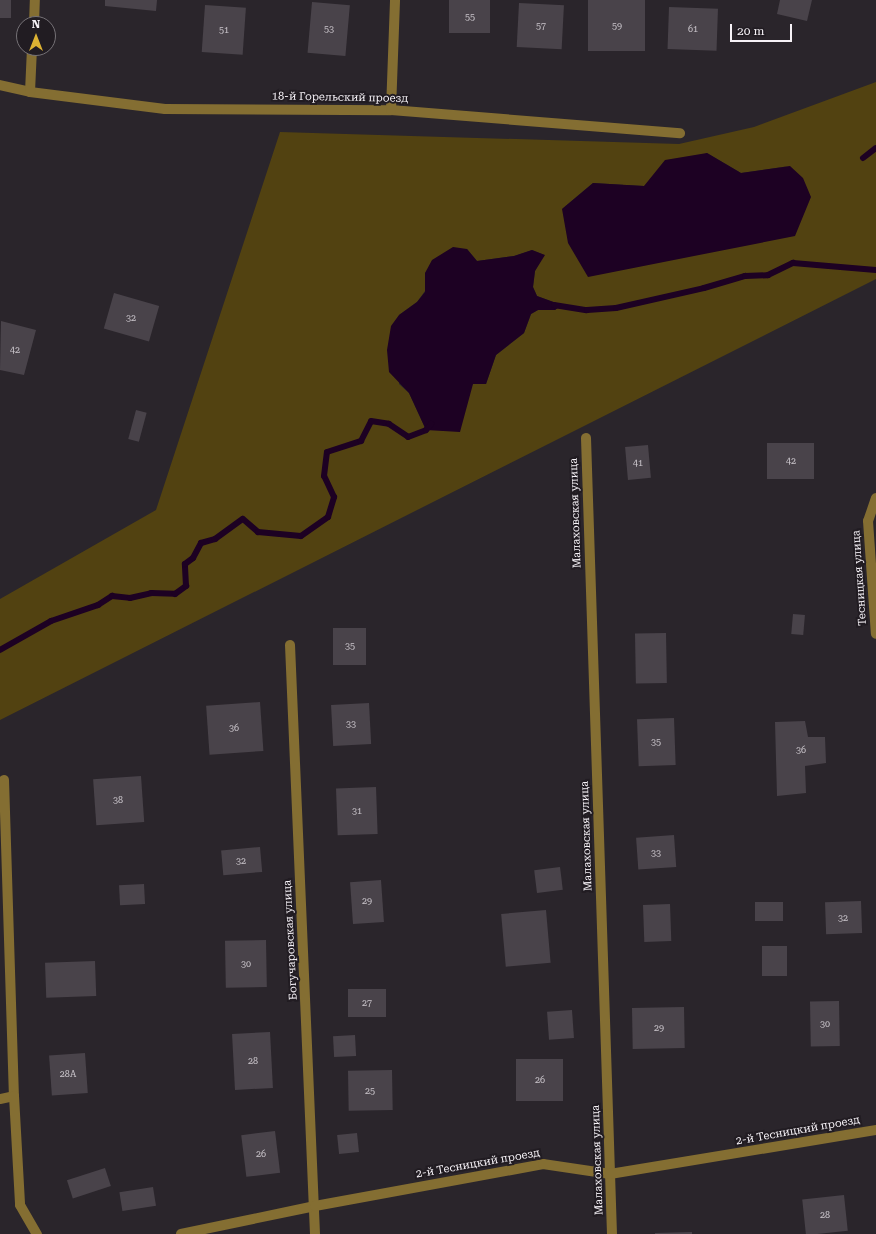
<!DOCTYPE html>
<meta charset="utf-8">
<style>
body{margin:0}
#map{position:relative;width:876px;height:1234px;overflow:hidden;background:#2a252b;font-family:"Roboto Serif",serif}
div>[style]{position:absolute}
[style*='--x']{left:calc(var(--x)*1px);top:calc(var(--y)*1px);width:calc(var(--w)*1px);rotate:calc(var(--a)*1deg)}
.green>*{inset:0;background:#524211}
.water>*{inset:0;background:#1d0123}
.stream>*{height:6px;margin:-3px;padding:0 3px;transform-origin:3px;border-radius:3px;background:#1d0123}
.building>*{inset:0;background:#49434a;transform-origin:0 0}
.service>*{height:10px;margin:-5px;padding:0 5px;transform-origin:5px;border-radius:5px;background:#846e32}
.minor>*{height:10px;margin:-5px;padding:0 5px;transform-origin:5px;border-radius:5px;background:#846e32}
span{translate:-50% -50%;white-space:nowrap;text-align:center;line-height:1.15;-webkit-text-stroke:4px #211c22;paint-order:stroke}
.number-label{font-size:9px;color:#cbc6cc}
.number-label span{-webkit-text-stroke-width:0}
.street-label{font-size:11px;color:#f6f2f7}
.north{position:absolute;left:16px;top:16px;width:40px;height:40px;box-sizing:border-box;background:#211c22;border:1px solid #767277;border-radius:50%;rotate:0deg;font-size:11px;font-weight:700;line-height:16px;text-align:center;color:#f6f2f7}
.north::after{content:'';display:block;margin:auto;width:14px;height:18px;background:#dcb233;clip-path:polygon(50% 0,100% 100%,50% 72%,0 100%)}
.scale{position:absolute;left:730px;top:24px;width:62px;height:18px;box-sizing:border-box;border:2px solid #f6f2f7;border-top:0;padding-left:5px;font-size:12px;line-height:14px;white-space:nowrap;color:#f6f2f7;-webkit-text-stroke:3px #211c22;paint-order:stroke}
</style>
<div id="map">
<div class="green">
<div style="clip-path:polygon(evenodd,876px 82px,876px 279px,0 720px,0 599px,156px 510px,280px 132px,679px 144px,754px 127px,876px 82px,707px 153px,741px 173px,790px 166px,562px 209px,593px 183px,644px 186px,707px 153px,876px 82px,467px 249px,477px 261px,514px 256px,532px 250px,544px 255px,535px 271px,533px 287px,537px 296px,561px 305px,555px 310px,538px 310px,531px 314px,524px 333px,496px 355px,486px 384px,473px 384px,426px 430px,409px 393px,399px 384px,399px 315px,417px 302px,425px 291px,425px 273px,467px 249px)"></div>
</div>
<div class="water">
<div style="clip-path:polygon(707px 153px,741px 173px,790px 166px,803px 178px,811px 197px,795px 236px,588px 277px,568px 243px,562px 209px,593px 183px,644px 186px,665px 160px)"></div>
<div style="clip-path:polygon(453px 247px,467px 249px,477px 261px,514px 256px,532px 250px,545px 255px,535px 271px,533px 287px,537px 296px,562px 305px,555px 310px,538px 310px,531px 314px,524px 333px,496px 355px,486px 384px,473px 384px,460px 432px,426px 430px,409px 393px,389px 372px,387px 350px,391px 326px,399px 315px,417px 302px,425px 292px,425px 273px,432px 260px)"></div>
</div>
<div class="stream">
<div style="--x:863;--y:158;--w:16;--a:-38"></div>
<div style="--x:554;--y:305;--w:33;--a:9"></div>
<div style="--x:587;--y:310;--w:29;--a:-4"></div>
<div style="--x:616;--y:308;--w:90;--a:-12.8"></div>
<div style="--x:704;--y:288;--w:43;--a:-16.3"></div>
<div style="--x:745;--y:276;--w:23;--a:-2"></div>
<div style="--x:768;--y:275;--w:28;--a:-26"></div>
<div style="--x:793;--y:263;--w:83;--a:4.8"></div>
<div style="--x:0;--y:650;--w:59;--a:-29.6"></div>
<div style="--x:51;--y:621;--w:50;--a:-18.8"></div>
<div style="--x:98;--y:605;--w:17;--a:-33"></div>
<div style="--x:112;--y:596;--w:18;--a:6"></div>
<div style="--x:130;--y:598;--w:22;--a:-13"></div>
<div style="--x:151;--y:593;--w:24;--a:2"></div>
<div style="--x:175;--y:594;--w:14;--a:-36"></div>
<div style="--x:186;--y:586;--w:22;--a:-93"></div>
<div style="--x:185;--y:564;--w:10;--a:-37"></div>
<div style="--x:193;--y:558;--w:17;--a:-62"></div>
<div style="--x:201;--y:543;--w:15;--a:-16"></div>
<div style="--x:215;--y:539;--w:34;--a:-36"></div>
<div style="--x:243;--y:519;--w:20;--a:41"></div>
<div style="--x:258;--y:532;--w:43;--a:5.3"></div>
<div style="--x:301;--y:536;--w:33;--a:-35"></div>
<div style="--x:328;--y:517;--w:21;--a:-73"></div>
<div style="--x:334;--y:497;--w:23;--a:-115"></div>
<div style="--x:324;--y:476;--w:24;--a:-83"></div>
<div style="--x:327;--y:452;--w:36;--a:-18"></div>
<div style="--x:361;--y:441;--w:22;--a:-63"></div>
<div style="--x:371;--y:421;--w:18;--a:9"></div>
<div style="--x:389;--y:424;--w:23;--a:34"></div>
<div style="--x:408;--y:437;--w:19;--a:-21"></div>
<div style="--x:426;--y:430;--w:8;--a:-50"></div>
</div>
<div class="building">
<div style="left:0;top:0;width:11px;height:18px"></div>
<div style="clip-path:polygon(105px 0,157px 0,156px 11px,105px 6px)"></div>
<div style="left:449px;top:0;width:41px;height:33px"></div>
<div style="left:588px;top:0;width:57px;height:51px"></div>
<div style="clip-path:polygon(780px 0,812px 0,807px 21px,777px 14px)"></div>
<div style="left:312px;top:2px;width:38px;height:51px;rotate:5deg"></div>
<div style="left:519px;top:3px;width:45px;height:44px;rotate:3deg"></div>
<div style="left:205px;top:5px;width:41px;height:47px;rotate:4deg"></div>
<div style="left:669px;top:7px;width:49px;height:42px;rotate:2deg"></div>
<div style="left:114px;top:293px;width:47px;height:37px;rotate:16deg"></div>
<div style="clip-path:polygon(1px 321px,36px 330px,24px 375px,0 370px)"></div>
<div style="left:136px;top:410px;width:11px;height:30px;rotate:15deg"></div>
<div style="left:767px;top:443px;width:47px;height:36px"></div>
<div style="left:648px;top:445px;width:33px;height:23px;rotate:85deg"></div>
<div style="left:793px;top:614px;width:12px;height:20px;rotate:5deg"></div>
<div style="left:333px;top:628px;width:33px;height:37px"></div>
<div style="left:666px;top:633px;width:50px;height:31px;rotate:89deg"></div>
<div style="left:260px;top:702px;width:49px;height:54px;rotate:86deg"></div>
<div style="left:369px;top:703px;width:41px;height:38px;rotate:87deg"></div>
<div style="left:674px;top:718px;width:47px;height:37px;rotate:88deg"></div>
<div style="clip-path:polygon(805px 721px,808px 737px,825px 737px,826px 763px,805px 766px,806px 793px,777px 796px,775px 722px)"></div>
<div style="left:141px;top:776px;width:46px;height:48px;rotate:86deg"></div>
<div style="left:376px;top:787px;width:47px;height:40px;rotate:88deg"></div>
<div style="left:674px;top:835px;width:32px;height:38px;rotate:86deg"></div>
<div style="left:260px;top:847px;width:25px;height:39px;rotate:85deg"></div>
<div style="left:560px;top:867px;width:23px;height:26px;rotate:83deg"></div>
<div style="left:381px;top:880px;width:42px;height:31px;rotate:86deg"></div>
<div style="left:144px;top:884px;width:20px;height:25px;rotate:87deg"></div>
<div style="left:861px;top:901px;width:32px;height:36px;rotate:88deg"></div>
<div style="left:755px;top:902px;width:28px;height:19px"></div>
<div style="left:670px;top:904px;width:37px;height:27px;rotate:88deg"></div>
<div style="left:546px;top:910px;width:53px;height:45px;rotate:85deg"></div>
<div style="left:266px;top:940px;width:47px;height:41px;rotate:89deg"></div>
<div style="left:762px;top:946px;width:25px;height:30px"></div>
<div style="left:95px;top:961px;width:35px;height:50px;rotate:88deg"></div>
<div style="left:348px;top:989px;width:38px;height:28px"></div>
<div style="left:839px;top:1001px;width:45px;height:29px;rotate:89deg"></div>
<div style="left:684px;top:1007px;width:41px;height:52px;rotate:89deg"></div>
<div style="left:572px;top:1010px;width:28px;height:25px;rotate:86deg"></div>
<div style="left:270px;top:1032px;width:56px;height:38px;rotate:87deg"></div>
<div style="left:355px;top:1035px;width:21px;height:22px;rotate:87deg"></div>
<div style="left:85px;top:1053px;width:40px;height:36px;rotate:86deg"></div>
<div style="left:516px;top:1059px;width:47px;height:42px"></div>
<div style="left:392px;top:1070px;width:40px;height:44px;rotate:89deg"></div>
<div style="left:275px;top:1131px;width:42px;height:34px;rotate:83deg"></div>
<div style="left:357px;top:1133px;width:19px;height:20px;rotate:84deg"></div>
<div style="left:105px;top:1168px;width:19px;height:40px;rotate:72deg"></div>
<div style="left:153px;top:1187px;width:19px;height:34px;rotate:81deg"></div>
<div style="left:844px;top:1195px;width:36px;height:42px;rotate:84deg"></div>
<div style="clip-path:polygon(692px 1232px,692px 1234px,655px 1234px,655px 1233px)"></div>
</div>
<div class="service">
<div style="--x:0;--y:1099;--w:14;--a:-12"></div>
</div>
<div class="minor">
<div style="--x:34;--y:24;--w:24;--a:-88"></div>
<div style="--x:0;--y:85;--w:31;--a:13"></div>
<div style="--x:30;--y:92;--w:136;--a:7.2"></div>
<div style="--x:165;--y:109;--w:226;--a:0.3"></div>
<div style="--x:391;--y:110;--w:290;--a:4.6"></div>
<div style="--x:30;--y:92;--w:44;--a:-87.4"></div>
<div style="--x:391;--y:110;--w:110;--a:-87.9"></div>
<div style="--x:586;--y:438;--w:796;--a:88.13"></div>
<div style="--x:876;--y:498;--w:24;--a:109"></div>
<div style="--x:868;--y:521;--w:113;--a:86"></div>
<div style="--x:290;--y:645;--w:590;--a:87.57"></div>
<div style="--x:4;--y:780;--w:316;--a:88.2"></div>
<div style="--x:14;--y:1096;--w:109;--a:86.8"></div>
<div style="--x:20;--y:1205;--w:34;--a:60"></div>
<div style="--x:181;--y:1234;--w:137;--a:-11.8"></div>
<div style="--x:315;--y:1206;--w:232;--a:-10.4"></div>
<div style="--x:543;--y:1164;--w:68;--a:8.5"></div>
<div style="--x:610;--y:1174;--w:270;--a:-9.4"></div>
</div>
<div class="number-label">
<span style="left:470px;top:17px">55</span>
<span style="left:541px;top:26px">57</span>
<span style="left:617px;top:26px">59</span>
<span style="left:329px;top:29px">53</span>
<span style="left:693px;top:29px">61</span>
<span style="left:224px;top:30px">51</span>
<span style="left:131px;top:318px">32</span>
<span style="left:15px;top:350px">42</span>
<span style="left:791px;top:461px">42</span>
<span style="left:638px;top:463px">41</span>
<span style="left:350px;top:646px">35</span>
<span style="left:351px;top:724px">33</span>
<span style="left:234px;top:728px">36</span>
<span style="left:656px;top:742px">35</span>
<span style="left:801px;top:750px">36</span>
<span style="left:118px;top:800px">38</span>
<span style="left:357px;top:811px">31</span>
<span style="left:656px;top:853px">33</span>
<span style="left:241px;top:861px">32</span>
<span style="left:367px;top:901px">29</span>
<span style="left:843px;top:918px">32</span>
<span style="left:246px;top:964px">30</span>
<span style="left:367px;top:1003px">27</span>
<span style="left:825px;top:1024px">30</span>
<span style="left:659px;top:1028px">29</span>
<span style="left:253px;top:1061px">28</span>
<span style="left:68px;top:1074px">28А</span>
<span style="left:540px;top:1080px">26</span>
<span style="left:370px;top:1091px">25</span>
<span style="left:261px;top:1154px">26</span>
<span style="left:825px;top:1215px">28</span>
</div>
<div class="street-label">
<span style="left:340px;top:98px;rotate:1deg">18-й Горельский проезд</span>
<span style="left:576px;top:513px;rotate:-92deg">Малаховская улица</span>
<span style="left:860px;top:578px;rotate:-94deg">Тесницкая улица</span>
<span style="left:587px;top:836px;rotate:-92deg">Малаховская улица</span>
<span style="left:291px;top:940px;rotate:-93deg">Богучаровская улица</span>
<span style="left:798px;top:1131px;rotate:-10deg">2-й Тесницкий проезд</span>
<span style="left:598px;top:1160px;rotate:-92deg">Малаховская улица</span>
<span style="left:478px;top:1164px;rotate:-10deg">2-й Тесницкий проезд</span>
</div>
<div class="north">N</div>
<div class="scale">20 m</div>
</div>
